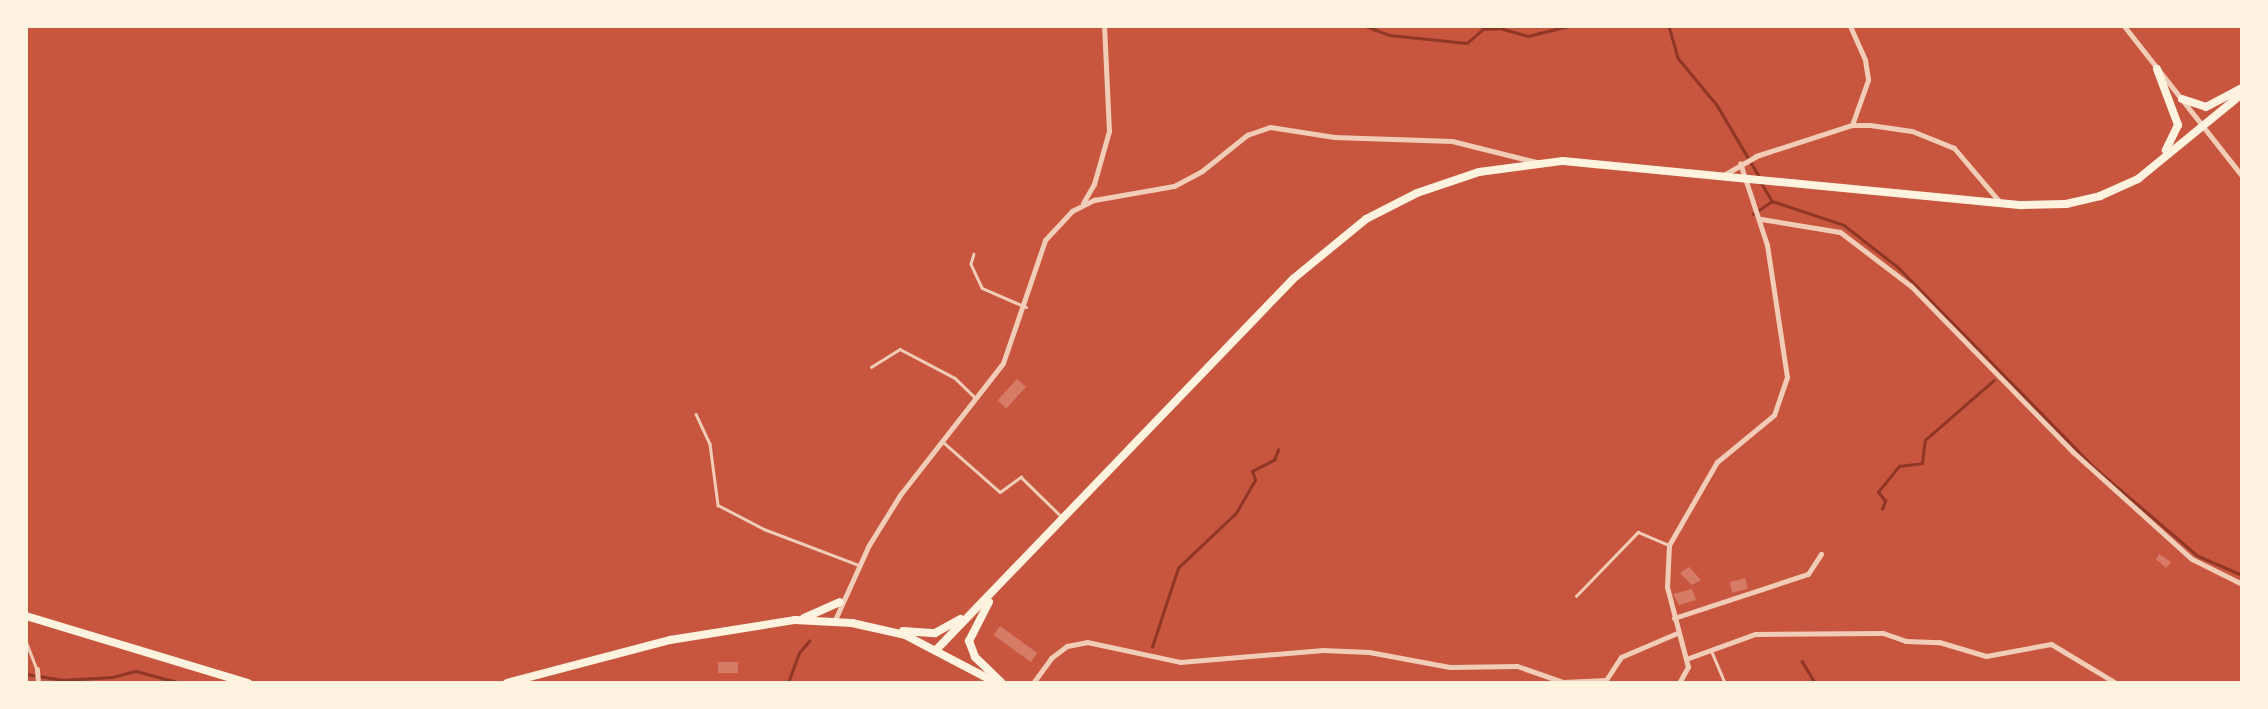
<!DOCTYPE html>
<style>
body{margin:0}
#map{position:relative;width:2268px;height:709px;overflow:hidden;background:#c8553d;font-family:"Source Serif 4",serif}
div>[style]{position:absolute}
[style*='--x']{left:calc(var(--x)*1px);top:calc(var(--y)*1px);width:calc(var(--w)*1px);rotate:calc(var(--a)*1deg)}
.stream>*{height:2.5px;margin:-1.25px;padding:0 1.25px;transform-origin:1.25px;border-radius:1.25px;background:#8f3625}
.building>*{inset:0;background:#d67c66;transform-origin:0 0}
.service>*{height:2.5px;margin:-1.25px;padding:0 1.25px;transform-origin:1.25px;border-radius:1.25px;background:#f1ccb7}
.minor>*{height:5px;margin:-2.5px;padding:0 2.5px;transform-origin:2.5px;border-radius:2.5px;background:#f1ccb7}
.secondary>*{height:8px;margin:-4px;padding:0 4px;transform-origin:4px;border-radius:4px;background:#fff3e0}
span{translate:-50% -50%;white-space:nowrap;text-align:center;line-height:1.15;-webkit-text-stroke:7px #fff3e0;paint-order:stroke}
.frame{position:absolute;inset:0;border:28px solid #fff3e0;pointer-events:none}
</style>
<div id="map">
<div class="stream">
<div style="--x:1366;--y:26;--w:25;--a:21"></div>
<div style="--x:1389;--y:35;--w:78;--a:5.9"></div>
<div style="--x:1467;--y:43;--w:21;--a:-41"></div>
<div style="--x:1483;--y:29;--w:17;--a:-3"></div>
<div style="--x:1500;--y:28;--w:29;--a:16"></div>
<div style="--x:1528;--y:36;--w:41;--a:-14"></div>
<div style="--x:1669;--y:26;--w:33;--a:74"></div>
<div style="--x:1678;--y:58;--w:61;--a:50.3"></div>
<div style="--x:1717;--y:105;--w:82;--a:59.4"></div>
<div style="--x:1761;--y:182;--w:22;--a:60"></div>
<div style="--x:1772;--y:201;--w:76;--a:18.4"></div>
<div style="--x:1844;--y:225;--w:70;--a:38"></div>
<div style="--x:1899;--y:268;--w:280;--a:45.6"></div>
<div style="--x:2095;--y:468;--w:135;--a:40.5"></div>
<div style="--x:2198;--y:556;--w:48;--a:23.4"></div>
<div style="--x:1753;--y:214;--w:23;--a:-34"></div>
<div style="--x:1882;--y:509;--w:9;--a:-69"></div>
<div style="--x:1885;--y:501;--w:11;--a:-128"></div>
<div style="--x:1878;--y:492;--w:33;--a:-51"></div>
<div style="--x:1899;--y:466;--w:23;--a:-7"></div>
<div style="--x:1922;--y:463;--w:23;--a:-83"></div>
<div style="--x:1925;--y:440;--w:91;--a:-41"></div>
<div style="--x:1152;--y:647;--w:83;--a:-71.8"></div>
<div style="--x:1178;--y:568;--w:80;--a:-43.5"></div>
<div style="--x:1236;--y:513;--w:38;--a:-60"></div>
<div style="--x:1255;--y:480;--w:9;--a:-108"></div>
<div style="--x:1252;--y:471;--w:25;--a:-27"></div>
<div style="--x:1274;--y:460;--w:11;--a:-68"></div>
<div style="--x:1802;--y:661;--w:26;--a:59"></div>
<div style="--x:26;--y:674;--w:36;--a:9"></div>
<div style="--x:62;--y:680;--w:50;--a:-3.4"></div>
<div style="--x:112;--y:677;--w:25;--a:-14"></div>
<div style="--x:136;--y:671;--w:47;--a:14.9"></div>
<div style="--x:788;--y:683;--w:32;--a:-70"></div>
<div style="--x:799;--y:653;--w:16;--a:-50"></div>
</div>
<div class="building">
<div style="left:1017px;top:379px;width:12px;height:29px;rotate:42deg"></div>
<div style="clip-path:polygon(2159px 554px,2171px 562px,2166px 568px,2156px 559px)"></div>
<div style="clip-path:polygon(1689px 567px,1701px 580px,1692px 585px,1680px 573px)"></div>
<div style="left:1745px;top:578px;width:11px;height:16px;rotate:75deg"></div>
<div style="clip-path:polygon(1692px 589px,1696px 600px,1679px 605px,1673px 594px)"></div>
<div style="left:1000px;top:626px;width:46px;height:11px;rotate:36deg"></div>
<div style="left:718px;top:662px;width:20px;height:11px"></div>
</div>
<div class="service">
<div style="--x:974;--y:254;--w:10;--a:107"></div>
<div style="--x:971;--y:264;--w:26;--a:65"></div>
<div style="--x:982;--y:288;--w:48;--a:23.4"></div>
<div style="--x:871;--y:367;--w:34;--a:-32"></div>
<div style="--x:900;--y:349;--w:62;--a:27.8"></div>
<div style="--x:955;--y:378;--w:28;--a:44"></div>
<div style="--x:696;--y:414;--w:33;--a:65"></div>
<div style="--x:710;--y:444;--w:62;--a:82.5"></div>
<div style="--x:718;--y:505;--w:52;--a:27.6"></div>
<div style="--x:764;--y:529;--w:102;--a:20.8"></div>
<div style="--x:942;--y:441;--w:77;--a:41.3"></div>
<div style="--x:1000;--y:492;--w:26;--a:-36"></div>
<div style="--x:1021;--y:477;--w:57;--a:44.3"></div>
<div style="--x:1576;--y:596;--w:89;--a:-45.9"></div>
<div style="--x:1638;--y:532;--w:34;--a:23"></div>
<div style="--x:26;--y:641;--w:30;--a:69"></div>
<div style="--x:1712;--y:652;--w:34;--a:67"></div>
</div>
<div class="minor">
<div style="--x:1850;--y:26;--w:37;--a:66"></div>
<div style="--x:1865;--y:60;--w:20;--a:81"></div>
<div style="--x:1868;--y:80;--w:48;--a:109.6"></div>
<div style="--x:2124;--y:26;--w:191;--a:51.8"></div>
<div style="--x:1722;--y:176;--w:39;--a:-30"></div>
<div style="--x:1756;--y:156;--w:101;--a:-17.9"></div>
<div style="--x:1852;--y:125;--w:18;--a:0"></div>
<div style="--x:1870;--y:125;--w:42;--a:8.1"></div>
<div style="--x:1912;--y:131;--w:45;--a:22"></div>
<div style="--x:1954;--y:148;--w:70;--a:49.7"></div>
<div style="--x:1083;--y:203;--w:22;--a:-60"></div>
<div style="--x:1094;--y:184;--w:55;--a:-74.2"></div>
<div style="--x:1109;--y:131;--w:105;--a:-92.7"></div>
<div style="--x:1761;--y:219;--w:80;--a:9.3"></div>
<div style="--x:1840;--y:232;--w:89;--a:37.3"></div>
<div style="--x:1911;--y:286;--w:232;--a:45.7"></div>
<div style="--x:2073;--y:452;--w:160;--a:42"></div>
<div style="--x:2192;--y:559;--w:56;--a:26.6"></div>
<div style="--x:1674;--y:618;--w:141;--a:-18.2"></div>
<div style="--x:1808;--y:574;--w:24;--a:-57"></div>
<div style="--x:834;--y:622;--w:85;--a:-65.6"></div>
<div style="--x:869;--y:545;--w:59;--a:-58.2"></div>
<div style="--x:900;--y:495;--w:167;--a:-52"></div>
<div style="--x:1003;--y:363;--w:130;--a:-71.1"></div>
<div style="--x:1045;--y:240;--w:40;--a:-47"></div>
<div style="--x:1072;--y:211;--w:25;--a:-27"></div>
<div style="--x:1094;--y:200;--w:81;--a:-9.9"></div>
<div style="--x:1174;--y:186;--w:32;--a:-28"></div>
<div style="--x:1202;--y:171;--w:58;--a:-38.7"></div>
<div style="--x:1247;--y:135;--w:24;--a:-19"></div>
<div style="--x:1270;--y:127;--w:65;--a:8.9"></div>
<div style="--x:1334;--y:137;--w:118;--a:1.9"></div>
<div style="--x:1452;--y:141;--w:87;--a:14"></div>
<div style="--x:1686;--y:659;--w:73;--a:-19.9"></div>
<div style="--x:1755;--y:634;--w:128;--a:-0.4"></div>
<div style="--x:1883;--y:633;--w:24;--a:19"></div>
<div style="--x:1906;--y:641;--w:33;--a:2"></div>
<div style="--x:1939;--y:642;--w:49;--a:16.6"></div>
<div style="--x:1986;--y:656;--w:66;--a:-10.5"></div>
<div style="--x:2051;--y:644;--w:76;--a:31"></div>
<div style="--x:37;--y:669;--w:14;--a:86"></div>
<div style="--x:1606;--y:680;--w:27;--a:-57"></div>
<div style="--x:1621;--y:657;--w:61;--a:-23.2"></div>
<div style="--x:1033;--y:683;--w:31;--a:-54"></div>
<div style="--x:1051;--y:658;--w:20;--a:-37"></div>
<div style="--x:1067;--y:646;--w:20;--a:-11"></div>
<div style="--x:1087;--y:642;--w:95;--a:12.1"></div>
<div style="--x:1180;--y:662;--w:144;--a:-4.8"></div>
<div style="--x:1323;--y:650;--w:46;--a:2.5"></div>
<div style="--x:1369;--y:652;--w:82;--a:10.5"></div>
<div style="--x:1450;--y:667;--w:67;--a:-0.9"></div>
<div style="--x:1517;--y:666;--w:49;--a:19.2"></div>
<div style="--x:1563;--y:682;--w:43;--a:-2.7"></div>
<div style="--x:1679;--y:683;--w:18;--a:-61"></div>
<div style="--x:1688;--y:667;--w:83;--a:-104.7"></div>
<div style="--x:1667;--y:587;--w:42;--a:-87.3"></div>
<div style="--x:1669;--y:545;--w:96;--a:-60"></div>
<div style="--x:1717;--y:462;--w:74;--a:-39.5"></div>
<div style="--x:1774;--y:415;--w:40;--a:-71.1"></div>
<div style="--x:1787;--y:377;--w:134;--a:-98.6"></div>
<div style="--x:1767;--y:245;--w:86;--a:-108.2"></div>
</div>
<div class="secondary">
<div style="--x:2157;--y:69;--w:60;--a:69.4"></div>
<div style="--x:2178;--y:125;--w:28;--a:116"></div>
<div style="--x:2182;--y:99;--w:25;--a:18"></div>
<div style="--x:2206;--y:107;--w:41;--a:-27.8"></div>
<div style="--x:989;--y:602;--w:44;--a:117.1"></div>
<div style="--x:969;--y:641;--w:17;--a:69"></div>
<div style="--x:975;--y:657;--w:37;--a:44"></div>
<div style="--x:26;--y:616;--w:232;--a:16.8"></div>
<div style="--x:804;--y:618;--w:39;--a:-24"></div>
<div style="--x:903;--y:631;--w:32;--a:4"></div>
<div style="--x:935;--y:633;--w:29;--a:-29"></div>
<div style="--x:937;--y:649;--w:513;--a:-46.1"></div>
<div style="--x:1293;--y:279;--w:94;--a:-39.4"></div>
<div style="--x:1366;--y:219;--w:57;--a:-27"></div>
<div style="--x:1417;--y:193;--w:65;--a:-18.7"></div>
<div style="--x:1479;--y:172;--w:85;--a:-7.5"></div>
<div style="--x:1563;--y:161;--w:461;--a:5.5"></div>
<div style="--x:2022;--y:205;--w:44;--a:-1.3"></div>
<div style="--x:2066;--y:204;--w:35;--a:-13"></div>
<div style="--x:2100;--y:196;--w:42;--a:-24.1"></div>
<div style="--x:2138;--y:179;--w:134;--a:-39.3"></div>
<div style="--x:507;--y:683;--w:169;--a:-14.8"></div>
<div style="--x:670;--y:640;--w:127;--a:-9.1"></div>
<div style="--x:795;--y:620;--w:57;--a:3"></div>
<div style="--x:852;--y:623;--w:54;--a:12.8"></div>
<div style="--x:905;--y:635;--w:104;--a:27.6"></div>
</div>
<div class="frame"></div>
</div>
